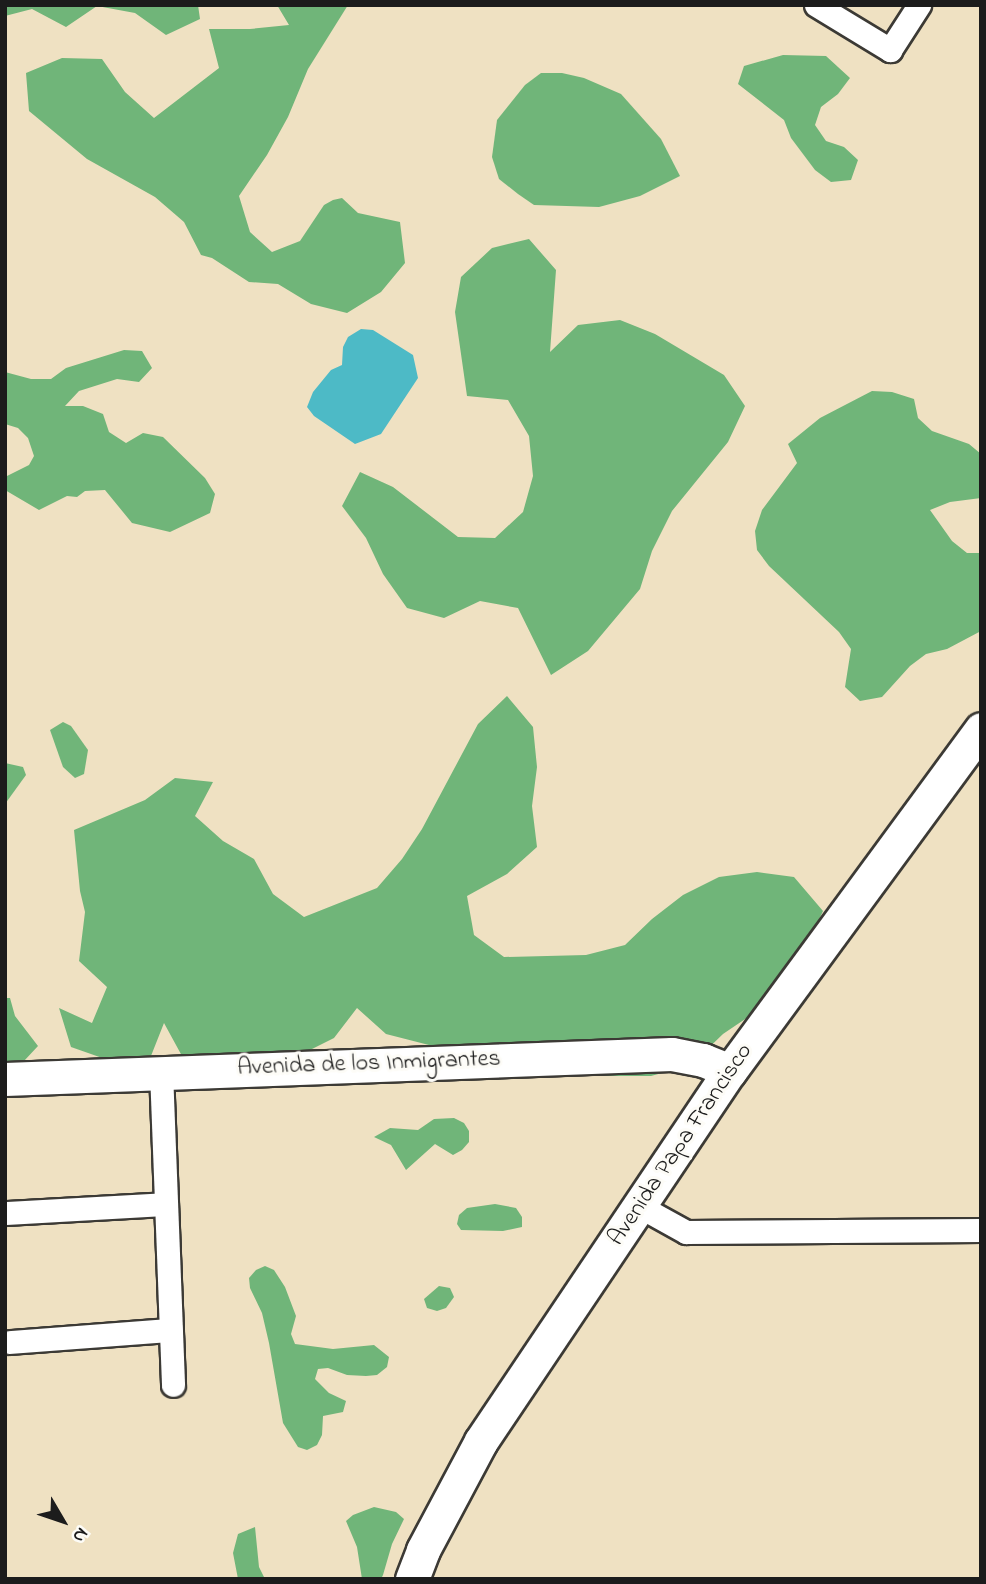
<!DOCTYPE html>
<style>
body{margin:0}
#map{position:relative;width:986px;height:1584px;overflow:hidden;background:#efe1c2;font-family:"Indie Flower",sans-serif}
div>[style]{position:absolute}
[style*='--x']{left:calc(var(--x)*1px);top:calc(var(--y)*1px);width:calc(var(--w)*1px);rotate:calc(var(--a)*1deg)}
.forest>*{inset:0;background:#70b579}
.water>*{inset:0;background:#4dbac6}
.roads{filter:drop-shadow(2px 0 #3c3a35) drop-shadow(-2px 0 #3c3a35) drop-shadow(0 2px #3c3a35) drop-shadow(0 -2px #3c3a35)}
.street>*{height:23px;margin:-11.5px;padding:0 11.5px;transform-origin:11.5px;border-radius:11.5px;background:#fff}
.secondary>*{height:33px;margin:-16.5px;padding:0 16.5px;transform-origin:16.5px;border-radius:16.5px;background:#fff}
span{translate:-50% -50%;white-space:nowrap;text-align:center;line-height:1.15;-webkit-text-stroke:6px #fdfcf7;paint-order:stroke}
.street-label{font-size:24px;color:#1c1c1c}
.frame{position:absolute;inset:0;border:7px solid #1c1c1c;pointer-events:none}
.north{position:absolute;left:28px;top:1486px;width:70px;height:70px;-webkit-text-stroke:5px #fdfcf7;paint-order:stroke;rotate:129deg;font-size:19px;font-weight:700;line-height:28px;text-align:center;color:#1c1c1c}
.north::after{content:'';display:block;margin:auto;width:24px;height:32px;background:#1c1c1c;clip-path:polygon(50% 0,100% 100%,50% 72%,0 100%)}
</style>
<div id="map">
<div class="forest">
<div style="clip-path:polygon(5px 5px,198px 5px,200px 19px,166px 35px,135px 13px,97px 6px,66px 27px,32px 9px,5px 16px)"></div>
<div style="clip-path:polygon(277px 5px,348px 5px,308px 69px,288px 117px,267px 155px,239px 196px,250px 232px,272px 252px,300px 241px,324px 205px,333px 200px,342px 198px,358px 213px,400px 222px,405px 263px,381px 292px,347px 313px,311px 304px,278px 284px,249px 282px,212px 258px,201px 255px,184px 222px,155px 197px,87px 159px,29px 111px,26px 73px,62px 58px,102px 59px,125px 92px,154px 118px,219px 68px,209px 29px,250px 29px,289px 25px)"></div>
<div style="clip-path:polygon(783px 55px,826px 56px,850px 78px,838px 94px,821px 107px,815px 125px,826px 141px,844px 147px,858px 160px,851px 180px,831px 182px,815px 170px,791px 138px,784px 120px,738px 84px,744px 66px)"></div>
<div style="clip-path:polygon(541px 73px,562px 73px,584px 78px,621px 94px,661px 139px,680px 176px,640px 196px,599px 207px,534px 205px,518px 194px,499px 179px,492px 157px,497px 120px,525px 85px)"></div>
<div style="clip-path:polygon(529px 239px,556px 270px,550px 352px,578px 325px,620px 320px,655px 334px,724px 375px,745px 406px,728px 442px,672px 511px,652px 551px,640px 589px,588px 651px,551px 675px,518px 608px,480px 601px,444px 618px,407px 608px,383px 574px,366px 538px,342px 506px,360px 472px,393px 487px,458px 537px,495px 538px,523px 512px,533px 476px,529px 436px,508px 400px,467px 396px,455px 312px,461px 277px,492px 248px)"></div>
<div style="clip-path:polygon(124px 350px,142px 351px,152px 368px,139px 382px,117px 379px,79px 391px,65px 406px,83px 406px,103px 414px,109px 432px,126px 443px,143px 433px,163px 437px,205px 478px,215px 494px,210px 513px,170px 532px,132px 523px,105px 490px,85px 491px,77px 497px,67px 496px,39px 510px,5px 490px,5px 477px,29px 465px,34px 456px,28px 438px,18px 428px,5px 424px,5px 372px,31px 379px,51px 379px,66px 368px)"></div>
<div style="clip-path:polygon(872px 391px,892px 392px,914px 399px,918px 418px,932px 431px,969px 444px,981px 454px,981px 498px,950px 502px,930px 510px,952px 541px,967px 553px,981px 553px,981px 631px,947px 649px,926px 654px,910px 666px,882px 697px,860px 701px,845px 687px,851px 649px,839px 632px,769px 566px,757px 550px,755px 531px,762px 510px,797px 463px,788px 444px,820px 418px)"></div>
<div style="clip-path:polygon(507px 696px,533px 727px,537px 767px,532px 806px,537px 847px,507px 874px,467px 896px,474px 935px,504px 957px,586px 955px,625px 945px,652px 919px,683px 895px,719px 877px,757px 872px,794px 877px,823px 911px,806px 947px,757px 1011px,723px 1034px,691px 1065px,651px 1076px,566px 1076px,527px 1070px,386px 1034px,357px 1008px,334px 1038px,298px 1056px,182px 1056px,164px 1023px,149px 1061px,108px 1060px,71px 1047px,59px 1008px,92px 1023px,107px 987px,79px 961px,85px 912px,80px 891px,74px 830px,145px 800px,175px 778px,213px 782px,195px 816px,223px 841px,254px 859px,273px 894px,304px 917px,377px 888px,402px 859px,422px 829px,478px 724px)"></div>
<div style="clip-path:polygon(63px 722px,71px 726px,88px 750px,84px 774px,75px 778px,63px 767px,50px 730px)"></div>
<div style="clip-path:polygon(5px 763px,23px 767px,26px 775px,5px 804px)"></div>
<div style="clip-path:polygon(5px 998px,10px 998px,15px 1016px,38px 1046px,24px 1061px,5px 1064px)"></div>
<div style="clip-path:polygon(454px 1118px,464px 1123px,469px 1131px,469px 1142px,462px 1150px,453px 1155px,435px 1144px,406px 1170px,391px 1145px,374px 1137px,390px 1128px,418px 1130px,434px 1119px)"></div>
<div style="clip-path:polygon(495px 1204px,516px 1208px,522px 1217px,522px 1227px,503px 1231px,461px 1230px,457px 1224px,459px 1215px,467px 1208px)"></div>
<div style="clip-path:polygon(265px 1266px,274px 1270px,285px 1287px,296px 1316px,291px 1334px,295px 1344px,333px 1349px,374px 1345px,389px 1357px,387px 1367px,377px 1375px,366px 1376px,347px 1375px,328px 1368px,318px 1369px,315px 1379px,329px 1393px,346px 1401px,343px 1412px,323px 1416px,322px 1435px,317px 1445px,307px 1450px,298px 1447px,283px 1423px,269px 1343px,262px 1313px,250px 1288px,249px 1278px,256px 1270px)"></div>
<div style="clip-path:polygon(439px 1286px,450px 1288px,454px 1297px,446px 1308px,437px 1311px,427px 1308px,424px 1299px)"></div>
<div style="clip-path:polygon(374px 1507px,396px 1512px,404px 1519px,392px 1544px,383px 1575px,381px 1579px,362px 1579px,357px 1547px,346px 1521px,353px 1515px)"></div>
<div style="clip-path:polygon(255px 1527px,259px 1567px,265px 1579px,238px 1579px,233px 1553px,238px 1534px)"></div>
</div>
<div class="water">
<div style="clip-path:polygon(361px 329px,373px 330px,413px 355px,418px 378px,381px 434px,355px 444px,314px 416px,307px 407px,313px 392px,331px 370px,342px 365px,343px 347px,348px 337px)"></div>
</div>
<div class="roads">
<div class="street">
<div style="--x:816;--y:5;--w:87;--a:31.3"></div>
<div style="--x:890;--y:50;--w:54;--a:-57.2"></div>
<div style="--x:161;--y:1071;--w:314;--a:87.8"></div>
<div style="--x:639;--y:1206;--w:54;--a:29"></div>
<div style="--x:686;--y:1232;--w:295;--a:-0.4"></div>
<div style="--x:5;--y:1213;--w:161;--a:-3.2"></div>
<div style="--x:10;--y:1342;--w:161;--a:-4.3"></div>
</div>
<div class="secondary">
<div style="--x:5;--y:1079;--w:667;--a:-2.15"></div>
<div style="--x:672;--y:1054;--w:32;--a:11"></div>
<div style="--x:703;--y:1060;--w:29;--a:22"></div>
<div style="--x:412;--y:1579;--w:31;--a:-69"></div>
<div style="--x:423;--y:1550;--w:123;--a:-62"></div>
<div style="--x:481;--y:1441;--w:446;--a:-56.1"></div>
<div style="--x:730;--y:1071;--w:424;--a:-53.7"></div>
</div>
</div>
<div class="street-label">
<span style="left:369px;top:1064px;rotate:-2deg">Avenida de los Inmigrantes</span>
<span style="left:681px;top:1145px;rotate:-56deg">Avenida Papa Francisco</span>
</div>
<div class="frame"></div>
<div class="north">N</div>
</div>
